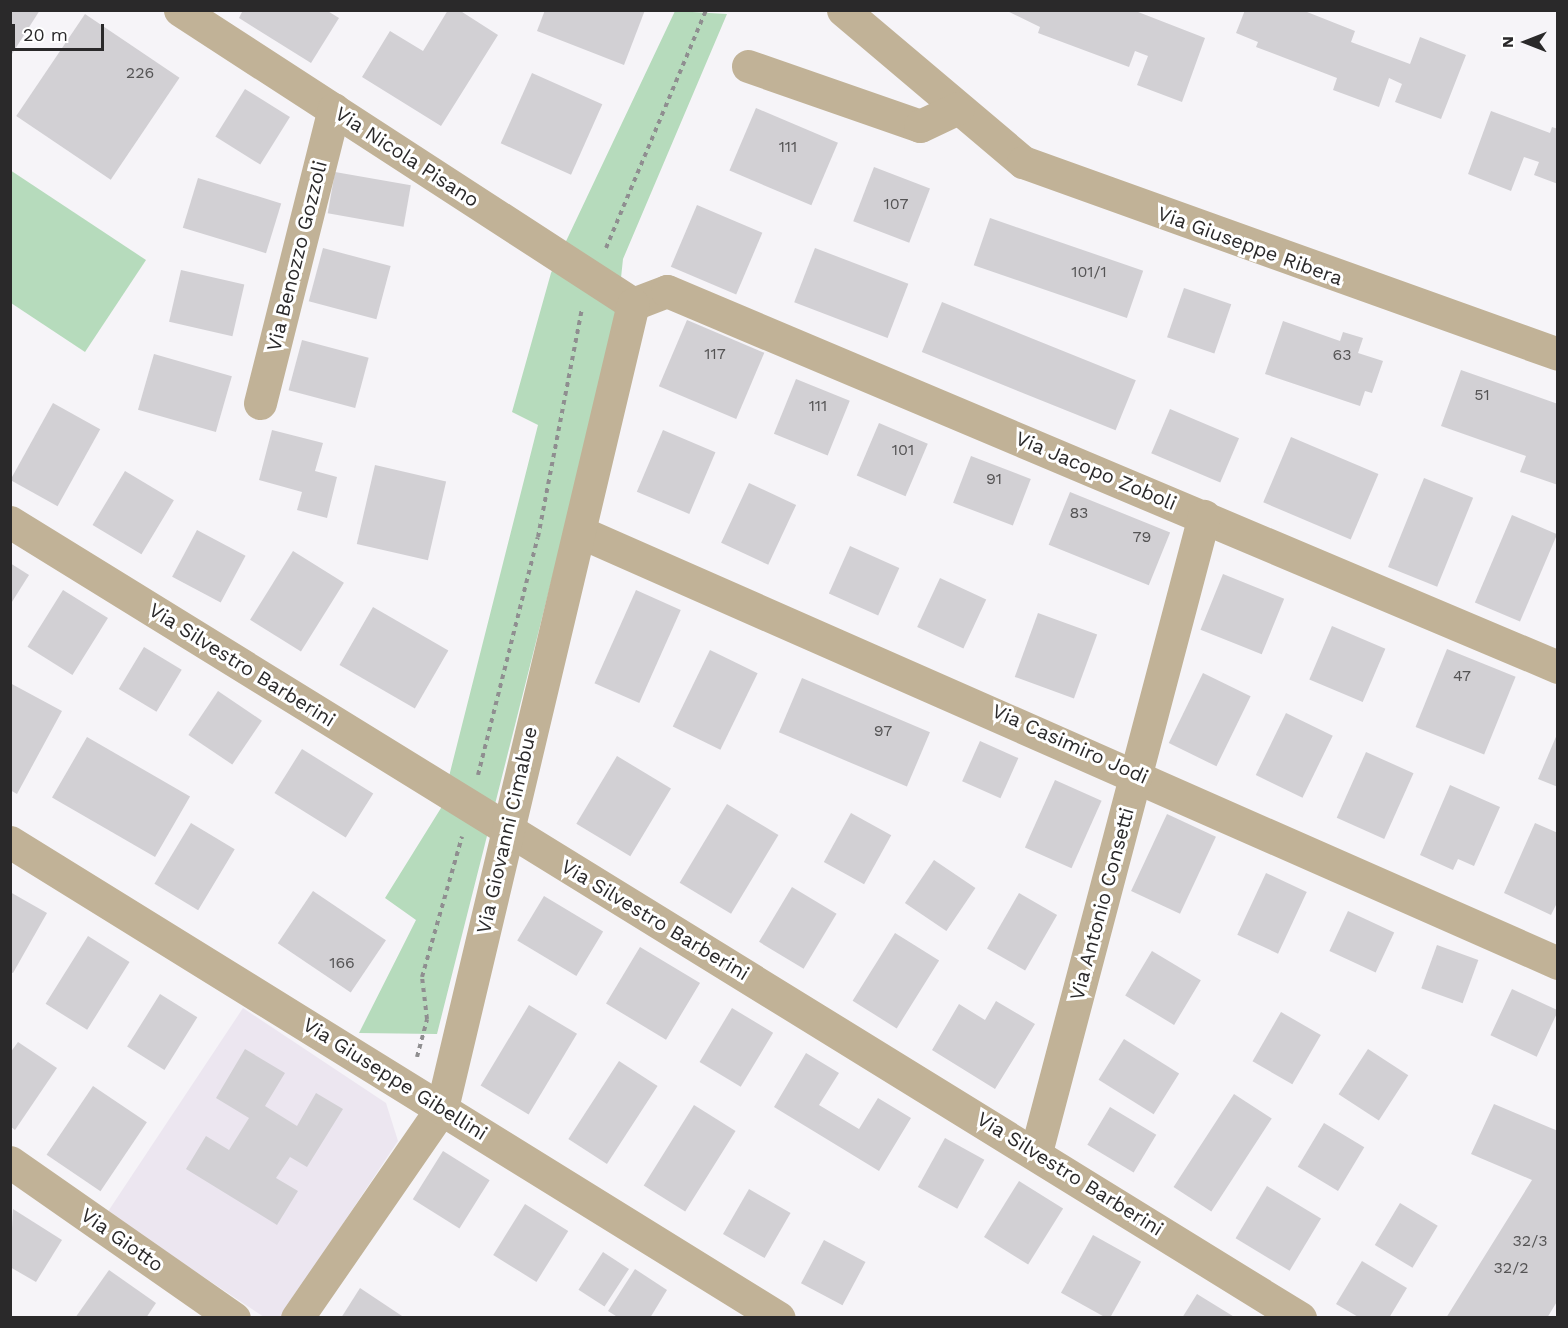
<!DOCTYPE html>
<style>
body{margin:0}
#map{position:relative;width:1568px;height:1328px;overflow:hidden;background:#f6f4f8;font-family:"Work Sans",sans-serif}
div>[style]{position:absolute}
[style*='--x']{left:calc(var(--x)*1px);top:calc(var(--y)*1px);width:calc(var(--w)*1px);rotate:calc(var(--a)*1deg)}
.built>*{inset:0;background:#ece6f0}
.green>*{inset:0;background:#b6dbbc}
.building>*{inset:0;background:#d2d0d4;transform-origin:0 0}
.path>*{height:4px;margin-top:-2px;transform-origin:0;background:repeating-linear-gradient(90deg,#8f8e90 0 4.5px,transparent 0 9px)}
.minor>*{height:33px;margin:-16.5px;padding:0 16.5px;transform-origin:16.5px;border-radius:16.5px;background:#c1b297}
span{translate:-50% -50%;white-space:nowrap;text-align:center;line-height:1.15;-webkit-text-stroke:6px #fff;paint-order:stroke}
.number-label{font-size:16px;color:#545354}
.number-label span{-webkit-text-stroke-width:0}
.street-label{font-size:20px;color:#2a292a}
.frame{position:absolute;inset:0;border:12px solid #2a292a;pointer-events:none}
.north{position:absolute;left:1496px;top:12px;width:60px;height:60px;-webkit-text-stroke:4px #fff;paint-order:stroke;rotate:270deg;font-size:16px;font-weight:700;line-height:24px;text-align:center;color:#2a292a}
.north::after{content:'';display:block;margin:auto;width:21px;height:27px;background:#2a292a;clip-path:polygon(50% 0,100% 100%,50% 72%,0 100%)}
.scale{position:absolute;left:12px;top:24px;width:92px;height:27px;box-sizing:border-box;border:3px solid #2a292a;border-top:0;padding-left:8px;font-size:18px;line-height:21px;white-space:nowrap;color:#2a292a;-webkit-text-stroke:4px #fff;paint-order:stroke}
</style>
<div id="map">
<div class="built">
<div style="clip-path:polygon(243px 1008px,386px 1103px,398px 1141px,281px 1317px,264px 1317px,107px 1213px)"></div>
</div>
<div class="green">
<div style="clip-path:polygon(675px 11px,727px 14px,623px 259px,616px 325px,437px 1034px,359px 1033px,416px 920px,385px 898px,441px 808px,538px 425px,512px 412px,551px 273px)"></div>
<div style="clip-path:polygon(10px 170px,146px 260px,85px 352px,11px 303px)"></div>
</div>
<div class="building">
<div style="clip-path:polygon(10px 10px,40px 10px,10px 57px)"></div>
<div style="clip-path:polygon(243px 10px,326px 10px,339px 18px,311px 63px,239px 18px)"></div>
<div style="clip-path:polygon(448px 10px,459px 10px,498px 35px,441px 126px,362px 77px,390px 31px,423px 51px)"></div>
<div style="clip-path:polygon(545px 10px,645px 10px,624px 65px,537px 31px)"></div>
<div style="clip-path:polygon(1005px 10px,1133px 10px,1205px 38px,1182px 102px,1137px 85px,1148px 56px,1135px 51px,1129px 67px,1038px 33px,1040px 27px)"></div>
<div style="clip-path:polygon(1245px 10px,1302px 10px,1355px 31px,1351px 42px,1410px 64px,1420px 37px,1466px 55px,1441px 119px,1395px 102px,1402px 84px,1389px 78px,1379px 107px,1333px 90px,1337px 78px,1256px 47px,1258px 42px,1236px 33px)"></div>
<div style="left:85px;top:14px;width:114px;height:123px;rotate:34deg"></div>
<div style="left:532px;top:73px;width:77px;height:77px;rotate:24deg"></div>
<div style="left:245px;top:89px;width:53px;height:56px;rotate:32deg"></div>
<div style="left:756px;top:108px;width:89px;height:68px;rotate:23deg"></div>
<div style="clip-path:polygon(1491px 111px,1550px 133px,1552px 127px,1558px 129px,1558px 184px,1534px 175px,1539px 162px,1524px 157px,1511px 191px,1468px 174px)"></div>
<div style="left:874px;top:167px;width:60px;height:58px;rotate:21deg"></div>
<div style="left:335px;top:172px;width:77px;height:42px;rotate:10deg"></div>
<div style="left:198px;top:178px;width:87px;height:52px;rotate:17deg"></div>
<div style="left:697px;top:205px;width:71px;height:67px;rotate:23deg"></div>
<div style="left:990px;top:218px;width:162px;height:50px;rotate:19deg"></div>
<div style="left:323px;top:248px;width:70px;height:55px;rotate:15deg"></div>
<div style="left:815px;top:248px;width:100px;height:58px;rotate:21deg"></div>
<div style="left:181px;top:270px;width:65px;height:53px;rotate:13deg"></div>
<div style="left:1184px;top:288px;width:50px;height:52px;rotate:19deg"></div>
<div style="left:942px;top:302px;width:209px;height:54px;rotate:22deg"></div>
<div style="left:687px;top:320px;width:84px;height:72px;rotate:23deg"></div>
<div style="clip-path:polygon(1283px 321px,1340px 341px,1343px 332px,1363px 338px,1358px 353px,1383px 361px,1372px 393px,1365px 391px,1360px 406px,1265px 374px)"></div>
<div style="left:302px;top:340px;width:69px;height:52px;rotate:15deg"></div>
<div style="left:154px;top:354px;width:81px;height:58px;rotate:16deg"></div>
<div style="clip-path:polygon(1461px 370px,1558px 404px,1558px 485px,1520px 472px,1526px 456px,1441px 426px)"></div>
<div style="left:796px;top:379px;width:58px;height:59px;rotate:22deg"></div>
<div style="left:53px;top:403px;width:54px;height:88px;rotate:29deg"></div>
<div style="left:1170px;top:409px;width:75px;height:48px;rotate:23deg"></div>
<div style="left:879px;top:423px;width:53px;height:57px;rotate:23deg"></div>
<div style="clip-path:polygon(272px 430px,323px 443px,315px 471px,337px 477px,327px 518px,297px 510px,302px 492px,259px 480px)"></div>
<div style="left:663px;top:430px;width:57px;height:67px;rotate:23deg"></div>
<div style="left:1291px;top:437px;width:95px;height:71px;rotate:23deg"></div>
<div style="left:971px;top:456px;width:64px;height:50px;rotate:21deg"></div>
<div style="left:375px;top:465px;width:73px;height:81px;rotate:13deg"></div>
<div style="left:125px;top:471px;width:57px;height:63px;rotate:31deg"></div>
<div style="left:1424px;top:478px;width:53px;height:96px;rotate:22deg"></div>
<div style="left:749px;top:483px;width:52px;height:66px;rotate:25deg"></div>
<div style="left:1070px;top:492px;width:108px;height:57px;rotate:22deg"></div>
<div style="left:1512px;top:515px;width:49px;height:95px;rotate:23deg"></div>
<div style="left:197px;top:530px;width:55px;height:53px;rotate:28deg"></div>
<div style="left:850px;top:546px;width:54px;height:52px;rotate:24deg"></div>
<div style="left:293px;top:551px;width:60px;height:81px;rotate:32deg"></div>
<div style="clip-path:polygon(10px 563px,29px 575px,10px 605px)"></div>
<div style="left:1223px;top:574px;width:66px;height:60px;rotate:22deg"></div>
<div style="left:940px;top:578px;width:51px;height:54px;rotate:25deg"></div>
<div style="left:63px;top:590px;width:53px;height:67px;rotate:32deg"></div>
<div style="left:636px;top:590px;width:49px;height:102px;rotate:24deg"></div>
<div style="left:373px;top:607px;width:87px;height:67px;rotate:30deg"></div>
<div style="left:1038px;top:613px;width:63px;height:68px;rotate:20deg"></div>
<div style="left:1332px;top:626px;width:58px;height:58px;rotate:23deg"></div>
<div style="left:144px;top:647px;width:44px;height:49px;rotate:31deg"></div>
<div style="left:1447px;top:649px;width:74px;height:84px;rotate:22deg"></div>
<div style="left:710px;top:650px;width:53px;height:85px;rotate:26deg"></div>
<div style="left:1203px;top:673px;width:53px;height:78px;rotate:26deg"></div>
<div style="left:802px;top:678px;width:139px;height:59px;rotate:23deg"></div>
<div style="clip-path:polygon(10px 683px,62px 711px,17px 794px,10px 790px)"></div>
<div style="left:218px;top:691px;width:53px;height:53px;rotate:34deg"></div>
<div style="left:1286px;top:713px;width:52px;height:69px;rotate:26deg"></div>
<div style="clip-path:polygon(1558px 732px,1558px 787px,1538px 779px)"></div>
<div style="left:87px;top:737px;width:119px;height:70px;rotate:30deg"></div>
<div style="left:980px;top:741px;width:42px;height:44px;rotate:24deg"></div>
<div style="left:302px;top:749px;width:84px;height:52px;rotate:32deg"></div>
<div style="left:1366px;top:752px;width:52px;height:72px;rotate:24deg"></div>
<div style="left:617px;top:756px;width:63px;height:79px;rotate:31deg"></div>
<div style="left:1055px;top:780px;width:51px;height:74px;rotate:24deg"></div>
<div style="clip-path:polygon(1450px 785px,1500px 807px,1474px 866px,1458px 859px,1453px 870px,1420px 855px)"></div>
<div style="left:727px;top:804px;width:60px;height:92px;rotate:31deg"></div>
<div style="left:851px;top:813px;width:46px;height:56px;rotate:29deg"></div>
<div style="left:1167px;top:814px;width:54px;height:85px;rotate:25deg"></div>
<div style="left:191px;top:823px;width:51px;height:71px;rotate:31deg"></div>
<div style="clip-path:polygon(1535px 823px,1558px 833px,1558px 901px,1551px 915px,1504px 893px)"></div>
<div style="left:934px;top:860px;width:50px;height:52px;rotate:34deg"></div>
<div style="left:1266px;top:873px;width:45px;height:68px;rotate:25deg"></div>
<div style="left:792px;top:887px;width:52px;height:64px;rotate:31deg"></div>
<div style="left:313px;top:891px;width:88px;height:63px;rotate:34deg"></div>
<div style="clip-path:polygon(10px 892px,47px 913px,13px 973px,10px 972px)"></div>
<div style="left:1019px;top:893px;width:44px;height:64px;rotate:30deg"></div>
<div style="left:544px;top:896px;width:69px;height:52px;rotate:31deg"></div>
<div style="left:1348px;top:911px;width:51px;height:44px;rotate:25deg"></div>
<div style="left:895px;top:933px;width:52px;height:80px;rotate:32deg"></div>
<div style="left:88px;top:936px;width:49px;height:80px;rotate:32deg"></div>
<div style="left:1437px;top:945px;width:44px;height:46px;rotate:20deg"></div>
<div style="left:640px;top:947px;width:70px;height:66px;rotate:31deg"></div>
<div style="left:1152px;top:951px;width:57px;height:52px;rotate:31deg"></div>
<div style="left:1512px;top:989px;width:51px;height:51px;rotate:25deg"></div>
<div style="left:160px;top:994px;width:44px;height:62px;rotate:32deg"></div>
<div style="clip-path:polygon(996px 1001px,1035px 1024px,995px 1089px,932px 1050px,959px 1004px,985px 1020px)"></div>
<div style="left:529px;top:1005px;width:56px;height:94px;rotate:31deg"></div>
<div style="left:732px;top:1008px;width:48px;height:63px;rotate:31deg"></div>
<div style="left:1281px;top:1012px;width:46px;height:57px;rotate:30deg"></div>
<div style="left:1124px;top:1039px;width:65px;height:48px;rotate:32deg"></div>
<div style="clip-path:polygon(18px 1042px,57px 1068px,15px 1130px,10px 1126px,10px 1053px)"></div>
<div style="clip-path:polygon(245px 1049px,285px 1073px,265px 1106px,297px 1126px,316px 1093px,343px 1109px,307px 1167px,290px 1157px,276px 1178px,298px 1191px,277px 1225px,186px 1169px,206px 1136px,229px 1150px,249px 1118px,216px 1098px)"></div>
<div style="left:1368px;top:1049px;width:48px;height:54px;rotate:33deg"></div>
<div style="clip-path:polygon(806px 1053px,839px 1073px,819px 1105px,859px 1129px,878px 1098px,911px 1118px,879px 1171px,774px 1107px)"></div>
<div style="left:619px;top:1061px;width:46px;height:93px;rotate:33deg"></div>
<div style="left:93px;top:1086px;width:65px;height:83px;rotate:34deg"></div>
<div style="left:1234px;top:1094px;width:45px;height:111px;rotate:33deg"></div>
<div style="clip-path:polygon(1494px 1104px,1558px 1131px,1558px 1300px,1547px 1318px,1446px 1318px,1532px 1180px,1471px 1154px)"></div>
<div style="left:694px;top:1105px;width:49px;height:95px;rotate:32deg"></div>
<div style="left:1110px;top:1107px;width:54px;height:44px;rotate:31deg"></div>
<div style="left:1324px;top:1123px;width:47px;height:51px;rotate:31deg"></div>
<div style="left:945px;top:1138px;width:45px;height:56px;rotate:29deg"></div>
<div style="left:443px;top:1151px;width:55px;height:57px;rotate:32deg"></div>
<div style="left:1019px;top:1181px;width:52px;height:66px;rotate:32deg"></div>
<div style="left:1267px;top:1186px;width:63px;height:61px;rotate:31deg"></div>
<div style="left:749px;top:1189px;width:48px;height:52px;rotate:30deg"></div>
<div style="left:1400px;top:1203px;width:44px;height:49px;rotate:31deg"></div>
<div style="left:525px;top:1204px;width:51px;height:60px;rotate:32deg"></div>
<div style="clip-path:polygon(13px 1209px,62px 1240px,36px 1282px,10px 1267px)"></div>
<div style="left:1093px;top:1235px;width:55px;height:66px;rotate:29deg"></div>
<div style="left:824px;top:1240px;width:47px;height:49px;rotate:28deg"></div>
<div style="left:603px;top:1252px;width:31px;height:45px;rotate:33deg"></div>
<div style="clip-path:polygon(1362px 1261px,1407px 1288px,1389px 1318px,1360px 1318px,1336px 1304px)"></div>
<div style="clip-path:polygon(635px 1269px,667px 1290px,650px 1318px,619px 1318px,608px 1311px)"></div>
<div style="clip-path:polygon(109px 1270px,156px 1303px,146px 1318px,75px 1318px)"></div>
<div style="clip-path:polygon(360px 1288px,405px 1318px,341px 1318px)"></div>
<div style="clip-path:polygon(1197px 1294px,1236px 1318px,1182px 1318px)"></div>
</div>
<div class="path">
<div style="--x:606;--y:248;--w:258;--a:-67.2"></div>
<div style="--x:478;--y:775;--w:245;--a:-75.9"></div>
<div style="--x:538;--y:537;--w:233;--a:-79.1"></div>
<div style="--x:417;--y:1057;--w:39;--a:-75"></div>
<div style="--x:427;--y:1019;--w:42;--a:-96.8"></div>
<div style="--x:422;--y:977;--w:146;--a:-74.1"></div>
</div>
<div class="minor">
<div style="--x:180;--y:10;--w:540;--a:32.98"></div>
<div style="--x:843;--y:10;--w:236;--a:40.2"></div>
<div style="--x:1023;--y:162;--w:568;--a:19.74"></div>
<div style="--x:748;--y:66;--w:182;--a:19.2"></div>
<div style="--x:920;--y:126;--w:42;--a:-25.3"></div>
<div style="--x:633;--y:304;--w:36;--a:-21"></div>
<div style="--x:667;--y:291;--w:967;--a:22.88"></div>
<div style="--x:260;--y:403;--w:303;--a:-75.9"></div>
<div style="--x:10;--y:522;--w:1516;--a:31.68"></div>
<div style="--x:580;--y:532;--w:1069;--a:23.78"></div>
<div style="--x:10;--y:842;--w:904;--a:31.76"></div>
<div style="--x:1036;--y:1152;--w:658;--a:-75.2"></div>
<div style="--x:10;--y:1162;--w:273;--a:34.9"></div>
<div style="--x:297;--y:1318;--w:255;--a:-55.4"></div>
<div style="--x:442;--y:1108;--w:826;--a:-76.64"></div>
</div>
<div class="number-label">
<span style="left:140px;top:73px">226</span>
<span style="left:788px;top:147px">111</span>
<span style="left:896px;top:204px">107</span>
<span style="left:1089px;top:272px">101/1</span>
<span style="left:715px;top:354px">117</span>
<span style="left:1342px;top:355px">63</span>
<span style="left:1482px;top:395px">51</span>
<span style="left:818px;top:406px">111</span>
<span style="left:903px;top:450px">101</span>
<span style="left:994px;top:479px">91</span>
<span style="left:1079px;top:513px">83</span>
<span style="left:1142px;top:537px">79</span>
<span style="left:1462px;top:676px">47</span>
<span style="left:883px;top:731px">97</span>
<span style="left:342px;top:963px">166</span>
<span style="left:1530px;top:1241px">32/3</span>
<span style="left:1511px;top:1268px">32/2</span>
</div>
<div class="street-label">
<span style="left:407px;top:157px;rotate:33deg">Via Nicola Pisano</span>
<span style="left:1250px;top:246px;rotate:20deg">Via Giuseppe Ribera</span>
<span style="left:297px;top:256px;rotate:-76deg">Via Benozzo Gozzoli</span>
<span style="left:1096px;top:471px;rotate:23deg">Via Jacopo Zoboli</span>
<span style="left:242px;top:665px;rotate:32deg">Via Silvestro Barberini</span>
<span style="left:1070px;top:744px;rotate:24deg">Via Casimiro Jodi</span>
<span style="left:507px;top:830px;rotate:-77deg">Via Giovanni Cimabue</span>
<span style="left:1102px;top:904px;rotate:-75deg">Via Antonio Consetti</span>
<span style="left:655px;top:920px;rotate:31deg">Via Silvestro Barberini</span>
<span style="left:395px;top:1079px;rotate:32deg">Via Giuseppe Gibellini</span>
<span style="left:1070px;top:1174px;rotate:32deg">Via Silvestro Barberini</span>
<span style="left:122px;top:1240px;rotate:35deg">Via Giotto</span>
</div>
<div class="frame"></div>
<div class="north">N</div>
<div class="scale">20 m</div>
</div>
